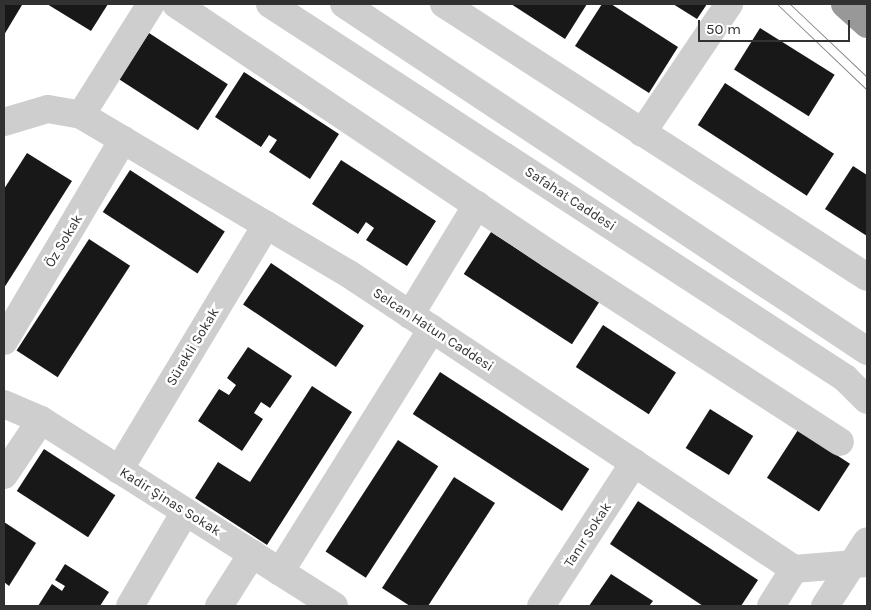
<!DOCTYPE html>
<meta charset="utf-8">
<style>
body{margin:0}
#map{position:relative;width:871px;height:610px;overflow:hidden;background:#fff;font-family:Karla,sans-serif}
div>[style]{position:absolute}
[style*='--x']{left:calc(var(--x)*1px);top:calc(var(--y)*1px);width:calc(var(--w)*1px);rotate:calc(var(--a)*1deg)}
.building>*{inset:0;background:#181818;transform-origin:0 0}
.minor>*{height:28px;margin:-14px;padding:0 14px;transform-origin:14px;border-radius:14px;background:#cecece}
.highway>*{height:28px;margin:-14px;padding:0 14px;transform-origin:14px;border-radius:14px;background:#989898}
.tram>*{height:1px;margin:-0.5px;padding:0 0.5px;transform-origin:0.5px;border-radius:0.5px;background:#868686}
span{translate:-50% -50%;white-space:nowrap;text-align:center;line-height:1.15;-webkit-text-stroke:5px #fff;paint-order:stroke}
.street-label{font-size:14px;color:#313131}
.frame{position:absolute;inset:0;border:5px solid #313131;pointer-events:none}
.scale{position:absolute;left:698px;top:20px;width:152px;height:22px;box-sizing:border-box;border:2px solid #313131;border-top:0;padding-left:6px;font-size:15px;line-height:18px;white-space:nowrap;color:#313131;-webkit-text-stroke:4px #fff;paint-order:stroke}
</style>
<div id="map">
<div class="building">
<div style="clip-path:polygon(4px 4px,22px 5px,4px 35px)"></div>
<div style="clip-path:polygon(47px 4px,108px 4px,91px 31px)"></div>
<div style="clip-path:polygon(511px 4px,587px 4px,565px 39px)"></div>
<div style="clip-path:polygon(602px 4px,611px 4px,678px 47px,649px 93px,575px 46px)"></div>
<div style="clip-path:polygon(673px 4px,707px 4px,697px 19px)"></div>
<div style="left:760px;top:28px;width:88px;height:49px;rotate:32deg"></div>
<div style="left:149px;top:33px;width:94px;height:55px;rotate:33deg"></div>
<div style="clip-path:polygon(244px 72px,339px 134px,310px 179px,269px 152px,277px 140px,269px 135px,261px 147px,215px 117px)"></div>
<div style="left:725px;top:83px;width:130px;height:50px;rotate:33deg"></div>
<div style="clip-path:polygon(27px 153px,72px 181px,4px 288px,4px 189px)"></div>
<div style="clip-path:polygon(341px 160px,436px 221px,407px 266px,366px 240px,374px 228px,366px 222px,358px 234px,312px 204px)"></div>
<div style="clip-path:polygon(853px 166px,867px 175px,867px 236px,825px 209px)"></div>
<div style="left:130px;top:170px;width:113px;height:50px;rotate:33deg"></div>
<div style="left:491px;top:232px;width:129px;height:50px;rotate:33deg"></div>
<div style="left:89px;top:239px;width:49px;height:133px;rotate:33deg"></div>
<div style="left:271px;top:263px;width:112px;height:50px;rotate:34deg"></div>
<div style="left:603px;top:325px;width:87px;height:50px;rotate:33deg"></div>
<div style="clip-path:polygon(248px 347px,292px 376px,270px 408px,261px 402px,254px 413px,263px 419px,242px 451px,198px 421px,219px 389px,229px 395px,236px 385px,227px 378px)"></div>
<div style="left:440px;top:372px;width:178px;height:50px;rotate:33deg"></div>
<div style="clip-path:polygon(312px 386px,352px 412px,267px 545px,195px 498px,218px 462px,250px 482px)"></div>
<div style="left:710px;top:409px;width:51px;height:46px;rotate:32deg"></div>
<div style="left:798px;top:430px;width:62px;height:57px;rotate:33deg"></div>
<div style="left:398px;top:440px;width:48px;height:133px;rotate:33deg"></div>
<div style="left:44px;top:449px;width:85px;height:50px;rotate:33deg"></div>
<div style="clip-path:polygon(454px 477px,495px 503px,428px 606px,410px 606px,382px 588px)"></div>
<div style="clip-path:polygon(638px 501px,758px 580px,741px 606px,703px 606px,610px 544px)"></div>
<div style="clip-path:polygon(4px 522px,36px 543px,9px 586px,4px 582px)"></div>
<div style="clip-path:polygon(65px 564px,109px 592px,100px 606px,38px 606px,52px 584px,62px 591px,65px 586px,55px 580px)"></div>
<div style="clip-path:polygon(611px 574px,653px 601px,649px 606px,589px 606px)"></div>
</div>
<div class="minor">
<div style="--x:176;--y:4;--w:451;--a:33.8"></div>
<div style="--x:551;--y:255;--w:344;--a:32.9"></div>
<div style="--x:270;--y:4;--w:686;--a:33.04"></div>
<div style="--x:845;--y:378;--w:31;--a:45"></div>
<div style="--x:344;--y:4;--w:628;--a:33.56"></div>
<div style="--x:444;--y:4;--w:503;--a:32.84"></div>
<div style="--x:81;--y:115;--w:131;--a:-57.8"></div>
<div style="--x:4;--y:122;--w:46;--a:-16.5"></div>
<div style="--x:48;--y:109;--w:34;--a:10"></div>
<div style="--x:81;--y:115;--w:312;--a:30.7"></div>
<div style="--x:349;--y:274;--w:534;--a:33.54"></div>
<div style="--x:794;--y:569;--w:73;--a:-4.7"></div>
<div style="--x:642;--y:133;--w:156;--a:-56"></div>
<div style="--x:410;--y:315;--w:129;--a:-58.7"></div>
<div style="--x:4;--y:341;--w:234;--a:-59.4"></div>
<div style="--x:4;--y:404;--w:40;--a:23.4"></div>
<div style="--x:41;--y:420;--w:347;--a:32.4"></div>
<div style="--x:119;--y:470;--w:286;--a:-59"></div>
<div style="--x:4;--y:475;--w:66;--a:-56.1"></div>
<div style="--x:280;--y:572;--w:287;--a:-58"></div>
<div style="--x:130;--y:606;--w:109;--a:-59.7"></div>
<div style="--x:219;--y:606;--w:62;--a:-57.6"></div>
<div style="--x:541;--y:606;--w:171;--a:-57"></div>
<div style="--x:771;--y:606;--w:44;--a:-58.1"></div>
<div style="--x:825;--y:606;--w:77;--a:-57.1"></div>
</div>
<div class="highway">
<div style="--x:845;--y:4;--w:30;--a:42"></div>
</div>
<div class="tram">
<div style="--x:777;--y:4;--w:124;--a:43.7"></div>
<div style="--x:790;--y:4;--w:106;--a:43.5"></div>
</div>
<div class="street-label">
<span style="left:570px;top:199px;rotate:33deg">Safahat Caddesi</span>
<span style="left:64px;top:241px;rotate:-59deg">Öz Sokak</span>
<span style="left:433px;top:330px;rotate:33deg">Selcan Hatun Caddesi</span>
<span style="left:193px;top:347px;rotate:-59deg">Sürekli Sokak</span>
<span style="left:170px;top:502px;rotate:32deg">Kadir Şinas Sokak</span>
<span style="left:588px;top:535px;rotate:-57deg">Tanır Sokak</span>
</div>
<div class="frame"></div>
<div class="scale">50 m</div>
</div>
